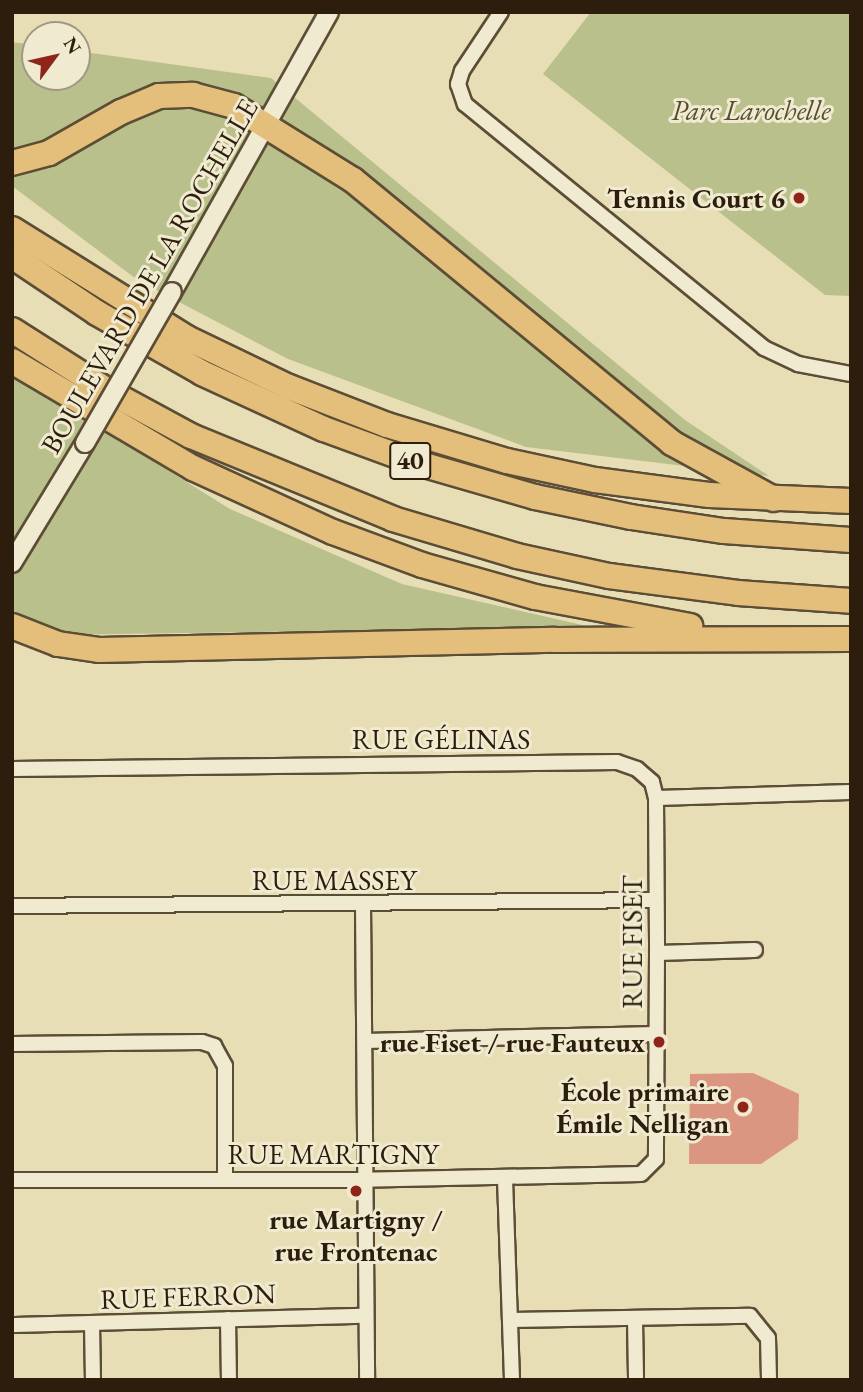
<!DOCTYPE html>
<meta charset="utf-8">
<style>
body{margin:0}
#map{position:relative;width:863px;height:1392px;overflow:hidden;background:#e8deb6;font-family:"EB Garamond",serif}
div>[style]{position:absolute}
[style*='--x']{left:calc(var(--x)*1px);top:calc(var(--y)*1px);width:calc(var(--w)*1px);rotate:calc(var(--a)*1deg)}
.green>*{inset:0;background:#b9c08b}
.building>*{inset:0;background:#db9682}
.roads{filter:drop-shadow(2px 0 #5c4d36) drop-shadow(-2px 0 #5c4d36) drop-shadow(0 2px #5c4d36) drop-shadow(0 -2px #5c4d36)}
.minor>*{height:14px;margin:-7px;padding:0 7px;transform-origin:7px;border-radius:7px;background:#f0ead0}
.tertiary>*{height:18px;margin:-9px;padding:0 9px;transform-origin:9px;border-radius:9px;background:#f0ead0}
.motorway>*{height:24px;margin:-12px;padding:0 12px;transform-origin:12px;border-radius:12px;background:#e4bf7b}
.bridges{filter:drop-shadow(2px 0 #5c4d36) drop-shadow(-2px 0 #5c4d36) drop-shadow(0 2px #5c4d36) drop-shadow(0 -2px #5c4d36)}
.tertiary-bridge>*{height:18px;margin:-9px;padding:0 9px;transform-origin:9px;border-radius:9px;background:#f0ead0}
.dots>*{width:19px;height:19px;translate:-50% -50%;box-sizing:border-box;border:4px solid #f0ead0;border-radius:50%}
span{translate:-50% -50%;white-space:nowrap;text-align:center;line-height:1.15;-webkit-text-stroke:6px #f0ead0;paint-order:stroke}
.shield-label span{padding:2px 5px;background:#f0ead0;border:2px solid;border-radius:5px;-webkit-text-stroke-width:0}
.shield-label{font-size:26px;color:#2d1d0c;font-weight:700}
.park-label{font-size:28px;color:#574e32;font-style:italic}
.poi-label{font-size:28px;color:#2d1d0c;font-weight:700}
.right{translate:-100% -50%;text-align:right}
.street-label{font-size:28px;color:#2d1d0c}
.frame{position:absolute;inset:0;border:14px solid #2d1d0c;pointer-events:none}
.north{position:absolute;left:21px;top:21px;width:70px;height:70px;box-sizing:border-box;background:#f0ead0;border:2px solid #a29882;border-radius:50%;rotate:57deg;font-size:19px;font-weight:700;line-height:28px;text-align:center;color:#2d1d0c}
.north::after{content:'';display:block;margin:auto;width:24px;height:32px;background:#8f2418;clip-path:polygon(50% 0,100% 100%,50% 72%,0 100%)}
</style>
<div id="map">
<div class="green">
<div style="clip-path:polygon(591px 12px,851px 12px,851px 296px,825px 295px,543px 74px)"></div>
<div style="clip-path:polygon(12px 42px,35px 45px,35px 77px,77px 77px,77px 51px,271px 78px,685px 420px,769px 476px,526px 447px,288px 359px,139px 281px,12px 186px)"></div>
<div style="clip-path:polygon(12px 373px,230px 509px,402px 584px,591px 627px,50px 635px,12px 611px)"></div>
</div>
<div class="building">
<div style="clip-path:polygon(753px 1073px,799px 1094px,798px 1139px,761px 1164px,689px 1164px,690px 1074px)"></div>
</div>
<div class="roads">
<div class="minor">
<div style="--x:501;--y:12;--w:71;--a:123.5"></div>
<div style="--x:462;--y:71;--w:14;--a:107"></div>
<div style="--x:458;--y:84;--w:21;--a:71"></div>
<div style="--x:465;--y:104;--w:386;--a:39.2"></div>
<div style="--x:764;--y:348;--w:38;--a:25"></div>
<div style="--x:798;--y:364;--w:54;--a:10.7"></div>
<div style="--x:12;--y:769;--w:605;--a:-0.66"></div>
<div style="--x:617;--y:762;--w:21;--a:19"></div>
<div style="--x:637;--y:769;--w:20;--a:41"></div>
<div style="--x:652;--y:782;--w:16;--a:76"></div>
<div style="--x:656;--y:798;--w:155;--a:89.6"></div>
<div style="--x:657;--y:953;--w:206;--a:90.3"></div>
<div style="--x:656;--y:1159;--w:21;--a:135"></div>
<div style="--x:641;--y:1174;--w:277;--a:178.8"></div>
<div style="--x:364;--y:1180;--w:352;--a:180"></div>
<div style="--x:656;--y:798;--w:195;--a:-1.8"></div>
<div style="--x:363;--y:905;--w:475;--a:89.5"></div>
<div style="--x:12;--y:906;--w:644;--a:-0.53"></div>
<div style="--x:657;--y:953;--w:98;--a:-1.8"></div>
<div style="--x:365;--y:1041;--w:291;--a:-1.4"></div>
<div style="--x:12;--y:1044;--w:190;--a:-0.6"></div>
<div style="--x:202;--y:1042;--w:13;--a:18"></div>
<div style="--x:214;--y:1046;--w:23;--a:61"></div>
<div style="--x:225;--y:1066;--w:112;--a:90"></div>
<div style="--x:505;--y:1179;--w:201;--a:88"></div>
<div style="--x:228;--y:1319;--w:61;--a:89.1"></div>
<div style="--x:512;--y:1320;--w:238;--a:-1"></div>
<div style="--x:750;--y:1316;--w:28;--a:51"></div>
<div style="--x:768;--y:1338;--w:42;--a:88.6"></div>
<div style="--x:635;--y:1320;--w:60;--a:89"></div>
<div style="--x:92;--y:1324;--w:56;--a:89"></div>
<div style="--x:12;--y:1325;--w:354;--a:-1.5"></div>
</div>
<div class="tertiary">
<div style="--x:172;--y:292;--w:321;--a:-60.7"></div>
<div style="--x:12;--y:563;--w:140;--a:-58.7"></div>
</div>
<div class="motorway">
<div style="--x:12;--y:163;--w:38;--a:-15"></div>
<div style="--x:49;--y:153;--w:83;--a:-29.7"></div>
<div style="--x:121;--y:112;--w:41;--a:-22.8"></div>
<div style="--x:159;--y:96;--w:34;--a:-2"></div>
<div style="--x:193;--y:95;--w:42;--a:15"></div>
<div style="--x:234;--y:106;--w:140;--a:31.9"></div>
<div style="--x:353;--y:180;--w:413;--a:39.5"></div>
<div style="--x:672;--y:443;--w:116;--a:28.8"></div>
<div style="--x:12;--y:229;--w:206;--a:31.9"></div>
<div style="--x:187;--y:338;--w:113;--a:25.7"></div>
<div style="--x:289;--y:387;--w:105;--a:21.2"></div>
<div style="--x:387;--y:425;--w:125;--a:16.7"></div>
<div style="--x:507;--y:461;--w:90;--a:12.2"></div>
<div style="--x:595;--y:480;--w:115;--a:7.5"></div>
<div style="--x:709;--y:495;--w:142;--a:2.4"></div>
<div style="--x:12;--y:256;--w:102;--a:33.8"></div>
<div style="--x:97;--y:313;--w:121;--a:29.7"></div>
<div style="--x:202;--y:373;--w:134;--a:24.7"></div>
<div style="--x:324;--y:429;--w:96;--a:20.1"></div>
<div style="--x:414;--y:462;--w:126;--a:16.1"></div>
<div style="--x:535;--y:497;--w:98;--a:11.8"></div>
<div style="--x:631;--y:517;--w:94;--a:8.6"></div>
<div style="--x:724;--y:531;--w:127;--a:4.1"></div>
<div style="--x:12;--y:330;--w:114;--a:32.4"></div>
<div style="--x:108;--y:391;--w:94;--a:28.5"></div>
<div style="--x:191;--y:436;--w:218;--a:22.3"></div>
<div style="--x:393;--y:519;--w:129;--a:16.6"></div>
<div style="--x:517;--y:556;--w:94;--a:12.3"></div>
<div style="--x:609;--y:576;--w:130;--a:7.5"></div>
<div style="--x:738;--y:593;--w:113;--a:4"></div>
<div style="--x:12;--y:361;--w:210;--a:30.6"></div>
<div style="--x:193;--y:468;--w:154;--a:24.6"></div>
<div style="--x:333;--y:532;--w:95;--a:20.3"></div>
<div style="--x:422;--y:565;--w:117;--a:15.8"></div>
<div style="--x:535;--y:597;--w:158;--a:10.6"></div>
<div style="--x:12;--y:626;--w:49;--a:21.4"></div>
<div style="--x:58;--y:644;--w:41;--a:8.3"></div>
<div style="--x:99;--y:650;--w:456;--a:-1.3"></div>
<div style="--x:555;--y:640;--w:296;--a:-0.2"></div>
</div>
</div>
<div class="bridges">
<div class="tertiary-bridge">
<div style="--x:85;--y:443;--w:174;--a:-60.1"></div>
</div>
</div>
<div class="dots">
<div style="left:799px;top:198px;background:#8f2418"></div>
<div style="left:659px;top:1042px;background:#8f2418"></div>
<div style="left:743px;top:1107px;background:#8f2418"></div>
<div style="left:356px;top:1191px;background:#8f2418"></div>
</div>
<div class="shield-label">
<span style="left:410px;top:461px">40</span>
</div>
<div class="park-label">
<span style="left:751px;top:110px">Parc Larochelle</span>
</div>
<div class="poi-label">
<span class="right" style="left:785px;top:198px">Tennis Court 6</span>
<span class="right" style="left:645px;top:1042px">rue Fiset / rue Fauteux</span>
<span class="right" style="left:729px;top:1107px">École primaire<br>Émile Nelligan</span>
<span style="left:356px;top:1235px">rue Martigny /<br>rue Frontenac</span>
</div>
<div class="street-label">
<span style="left:149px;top:276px;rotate:-60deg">BOULEVARD DE LA ROCHELLE</span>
<span style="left:441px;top:739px">RUE GÉLINAS</span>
<span style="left:334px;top:880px">RUE MASSEY</span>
<span style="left:632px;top:942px;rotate:-90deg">RUE FISET</span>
<span style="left:333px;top:1154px">RUE MARTIGNY</span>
<span style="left:188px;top:1296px;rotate:-2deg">RUE FERRON</span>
</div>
<div class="frame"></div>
<div class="north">N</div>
</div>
